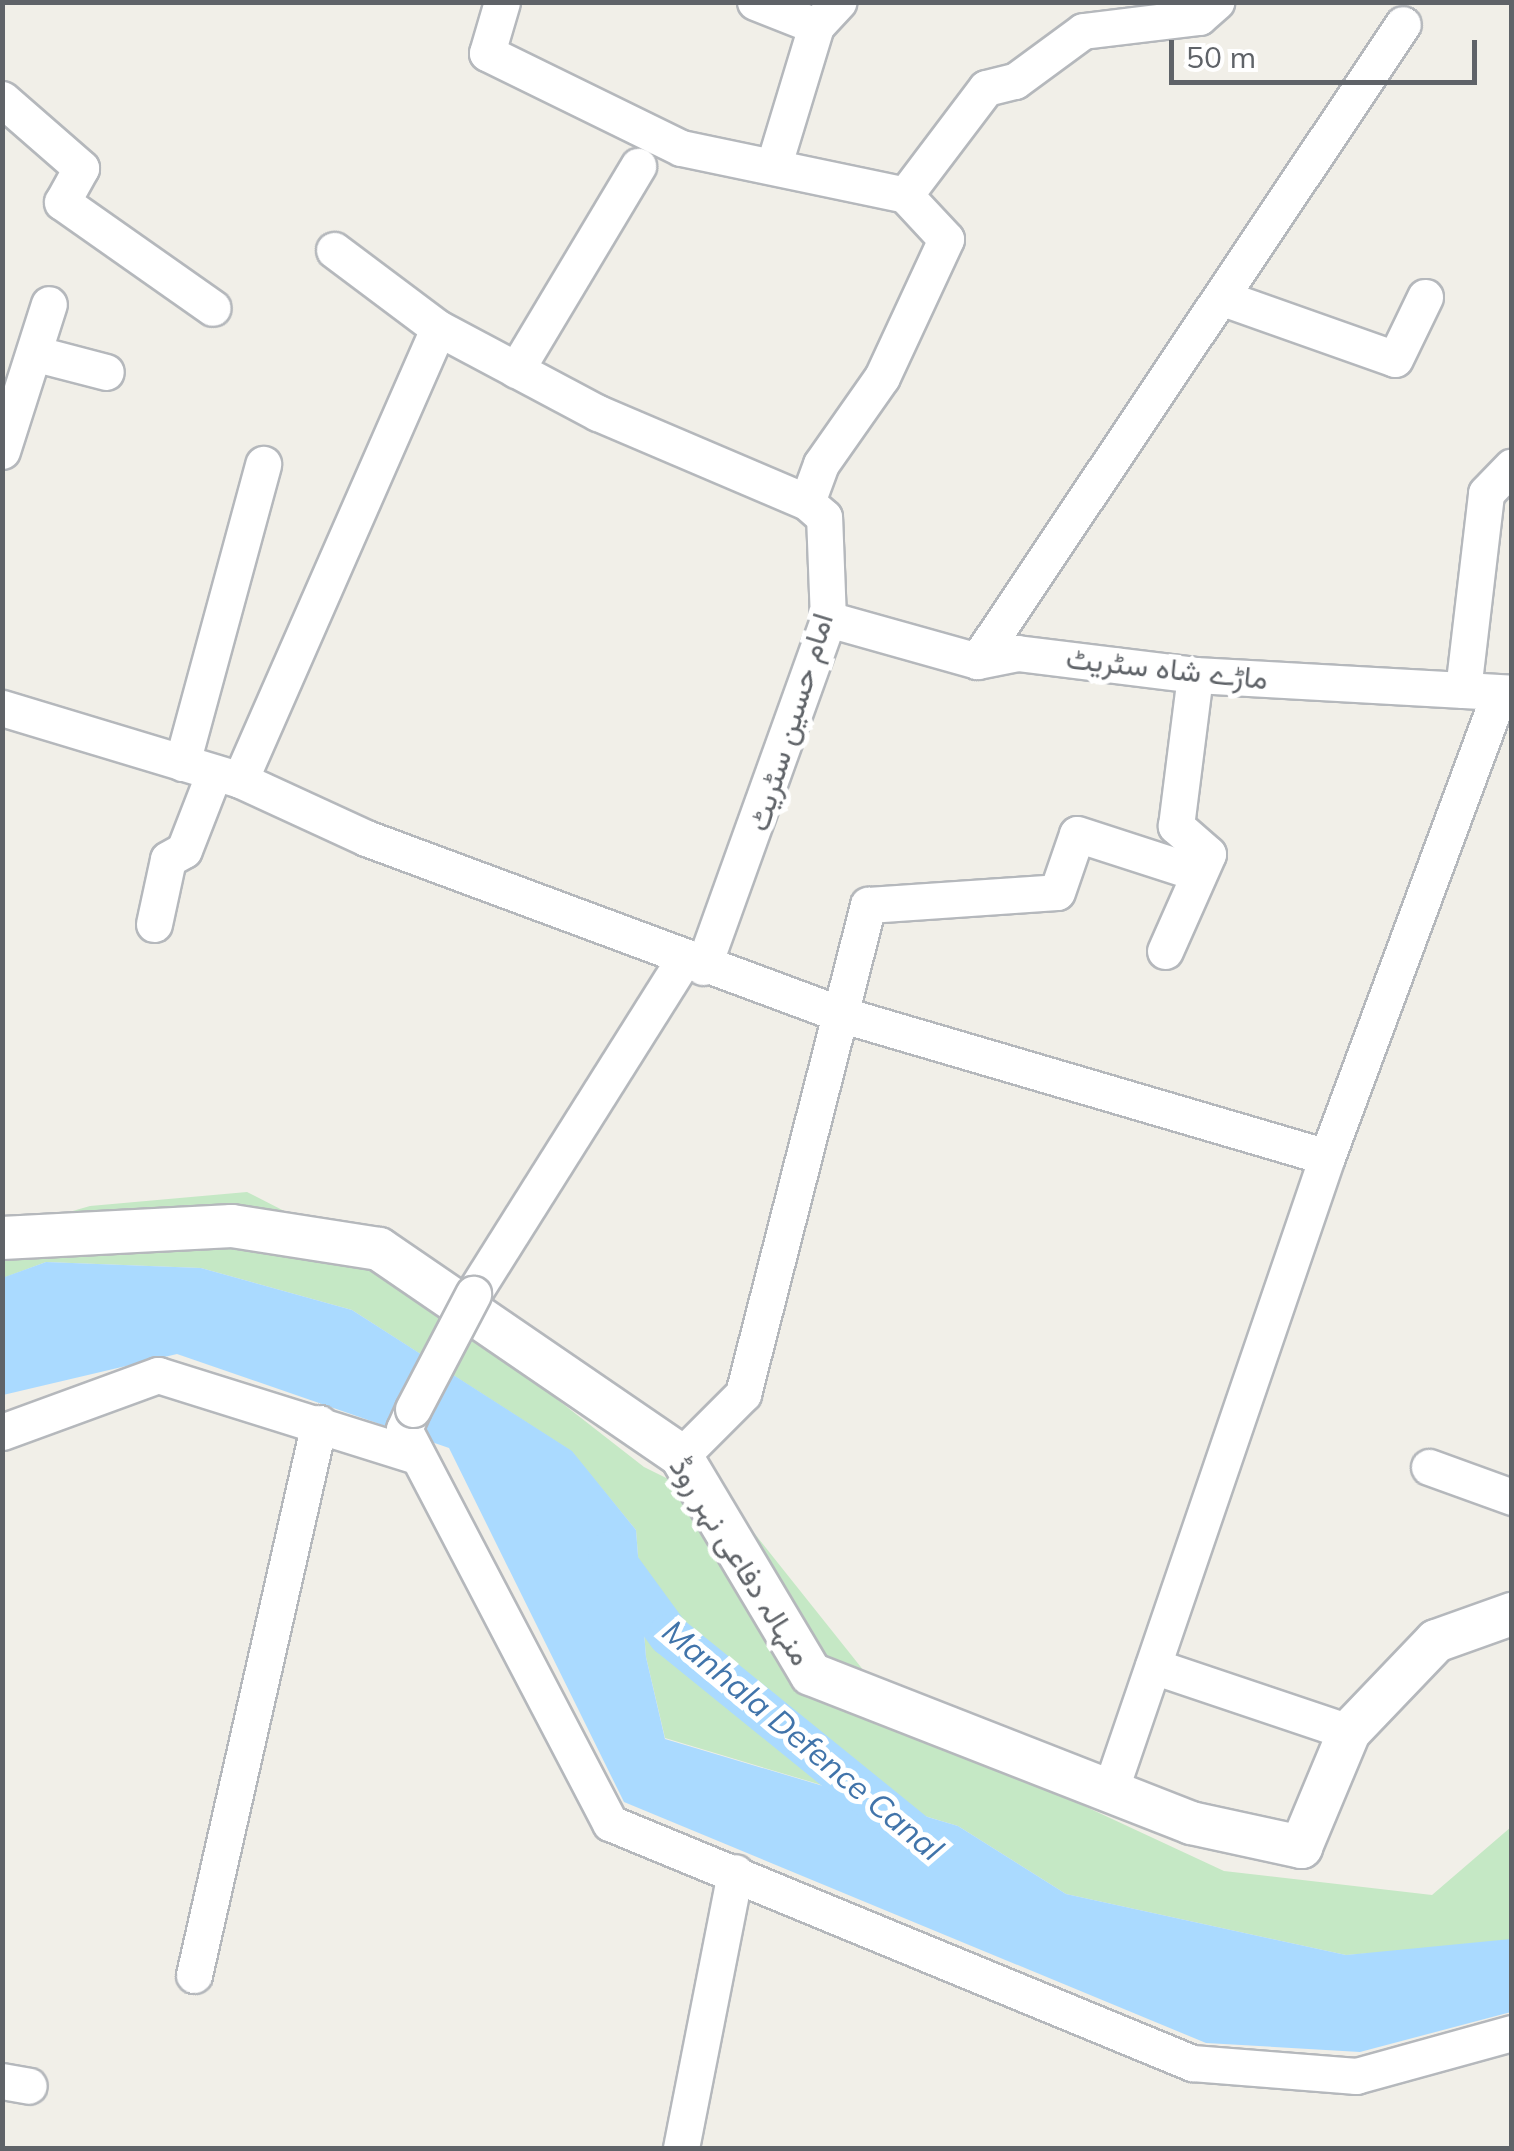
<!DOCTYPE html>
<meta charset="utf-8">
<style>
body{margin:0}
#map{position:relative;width:1514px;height:2151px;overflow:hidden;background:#f1efe8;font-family:Mulish,Vazirmatn,sans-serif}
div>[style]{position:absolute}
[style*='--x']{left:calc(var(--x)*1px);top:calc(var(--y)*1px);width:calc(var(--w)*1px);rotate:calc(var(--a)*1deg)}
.green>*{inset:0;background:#c5e8c5}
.water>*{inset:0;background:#aadaff}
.canal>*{height:42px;margin:-21px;padding:0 21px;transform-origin:21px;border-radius:21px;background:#aadaff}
.roads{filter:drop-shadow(2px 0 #b5b8bc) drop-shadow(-2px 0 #b5b8bc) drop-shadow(0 2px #b5b8bc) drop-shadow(0 -2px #b5b8bc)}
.minor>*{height:35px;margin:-17.5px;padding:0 17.5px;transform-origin:17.5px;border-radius:17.5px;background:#fff}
.tertiary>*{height:42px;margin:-21px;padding:0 21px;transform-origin:21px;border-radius:21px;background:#fff}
.bridges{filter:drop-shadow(2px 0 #b5b8bc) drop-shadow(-2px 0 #b5b8bc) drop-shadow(0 2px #b5b8bc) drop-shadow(0 -2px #b5b8bc)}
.minor-bridge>*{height:35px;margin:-17.5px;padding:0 17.5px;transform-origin:17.5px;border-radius:17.5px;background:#fff}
span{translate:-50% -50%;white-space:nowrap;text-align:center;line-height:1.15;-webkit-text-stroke:10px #fff;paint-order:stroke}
.street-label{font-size:30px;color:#5f6368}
.water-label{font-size:32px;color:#4174aa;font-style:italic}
.frame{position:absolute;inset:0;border:5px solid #5f6368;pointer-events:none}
.scale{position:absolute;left:1169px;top:40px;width:308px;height:45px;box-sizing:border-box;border:5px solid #5f6368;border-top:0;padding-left:12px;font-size:30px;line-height:35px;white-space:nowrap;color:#5f6368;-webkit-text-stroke:8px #fff;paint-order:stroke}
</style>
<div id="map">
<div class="green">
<div style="clip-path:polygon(247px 1192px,376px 1258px,644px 1467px,739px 1514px,864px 1671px,981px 1758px,1224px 1871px,1432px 1895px,1511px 1827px,1509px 1943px,1346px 1955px,1066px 1894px,958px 1826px,665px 1738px,646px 1657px,636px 1530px,571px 1451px,352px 1310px,201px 1268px,46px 1262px,3px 1278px,3px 1231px,90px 1206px)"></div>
</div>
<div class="water">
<div style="clip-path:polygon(46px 1262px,201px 1268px,352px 1310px,572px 1451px,636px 1530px,646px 1657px,665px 1739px,958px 1826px,1066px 1894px,1346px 1955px,1511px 1939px,1511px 2012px,1360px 2052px,1206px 2043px,624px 1802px,449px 1448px,177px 1354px,3px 1395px,2px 1278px)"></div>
</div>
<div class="canal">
<div style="--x:609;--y:1553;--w:102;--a:53.8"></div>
<div style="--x:669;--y:1635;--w:323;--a:39"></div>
</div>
<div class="roads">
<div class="minor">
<div style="--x:502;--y:2;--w:53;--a:106.4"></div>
<div style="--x:487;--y:53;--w:216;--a:26.1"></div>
<div style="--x:681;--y:148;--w:229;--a:11.8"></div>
<div style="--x:755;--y:2;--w:66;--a:21.5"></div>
<div style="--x:2;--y:99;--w:105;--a:41.1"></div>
<div style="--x:81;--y:168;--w:39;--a:119"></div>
<div style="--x:62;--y:202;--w:184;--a:35.1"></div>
<div style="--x:775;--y:161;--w:141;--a:-73.1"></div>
<div style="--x:816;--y:26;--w:33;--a:-47"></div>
<div style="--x:334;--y:250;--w:130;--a:36.9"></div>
<div style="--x:438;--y:328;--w:181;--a:28"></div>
<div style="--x:598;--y:413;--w:227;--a:23.1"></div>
<div style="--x:1223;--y:298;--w:182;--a:19.5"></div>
<div style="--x:1395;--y:359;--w:69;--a:-64.2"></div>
<div style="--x:37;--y:354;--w:71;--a:14.6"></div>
<div style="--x:516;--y:370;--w:238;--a:-59.1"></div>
<div style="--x:2;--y:451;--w:154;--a:-72.3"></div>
<div style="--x:828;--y:619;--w:155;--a:15.7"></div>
<div style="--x:977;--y:661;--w:41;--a:-11.3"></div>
<div style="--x:1017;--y:653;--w:179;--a:7"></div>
<div style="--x:1195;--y:675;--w:318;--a:3.2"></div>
<div style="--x:977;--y:661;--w:766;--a:-56.23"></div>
<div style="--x:1463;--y:690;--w:198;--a:-83.3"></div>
<div style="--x:1486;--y:493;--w:37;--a:-46"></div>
<div style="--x:2;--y:708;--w:249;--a:16.8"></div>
<div style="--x:240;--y:780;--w:139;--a:24.7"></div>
<div style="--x:366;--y:838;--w:509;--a:20.36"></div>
<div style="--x:843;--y:1015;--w:504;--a:16.35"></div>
<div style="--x:182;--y:763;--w:310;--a:-74.8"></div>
<div style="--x:240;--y:780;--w:493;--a:-66.3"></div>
<div style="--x:154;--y:924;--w:66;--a:-77.8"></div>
<div style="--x:168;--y:859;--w:18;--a:-29"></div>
<div style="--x:184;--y:850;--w:83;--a:-68.7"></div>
<div style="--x:1165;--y:951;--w:106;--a:-66.1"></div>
<div style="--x:1208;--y:854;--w:43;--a:-138.8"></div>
<div style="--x:1176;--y:826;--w:152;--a:-82.8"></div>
<div style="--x:703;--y:967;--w:370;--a:-70.2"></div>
<div style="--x:828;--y:619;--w:102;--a:-92.2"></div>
<div style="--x:824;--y:517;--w:23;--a:-139"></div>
<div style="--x:807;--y:502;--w:40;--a:-69.8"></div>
<div style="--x:821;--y:464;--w:106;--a:-55"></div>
<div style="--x:882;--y:377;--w:152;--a:-65.1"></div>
<div style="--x:946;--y:239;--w:60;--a:-133"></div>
<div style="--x:905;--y:195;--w:134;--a:-52.9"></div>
<div style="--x:986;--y:88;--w:30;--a:-14"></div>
<div style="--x:1015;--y:81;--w:84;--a:-36.3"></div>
<div style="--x:1083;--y:31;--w:117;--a:-6.9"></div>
<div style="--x:1199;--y:17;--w:23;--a:-41"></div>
<div style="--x:473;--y:1294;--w:395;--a:-57.8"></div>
<div style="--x:413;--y:1409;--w:22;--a:114"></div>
<div style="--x:404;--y:1429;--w:445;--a:62.4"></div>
<div style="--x:610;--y:1823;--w:630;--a:22.41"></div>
<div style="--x:1192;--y:2063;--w:165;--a:4.5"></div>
<div style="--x:1356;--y:2076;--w:162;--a:-15.4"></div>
<div style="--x:2;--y:1432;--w:166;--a:-20.1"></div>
<div style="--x:158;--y:1375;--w:271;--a:17.4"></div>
<div style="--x:681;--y:1456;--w:88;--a:-45"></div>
<div style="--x:743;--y:1394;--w:505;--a:-75.66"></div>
<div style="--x:868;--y:905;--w:189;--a:-3.9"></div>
<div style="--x:1057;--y:892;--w:61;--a:-71"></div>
<div style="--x:1077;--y:834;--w:127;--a:17.9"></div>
<div style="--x:1429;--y:1467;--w:88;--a:19.9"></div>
<div style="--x:1153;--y:1666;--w:207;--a:18.6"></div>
<div style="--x:1110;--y:1791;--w:670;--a:-71.11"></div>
<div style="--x:1327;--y:1157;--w:495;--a:-69.6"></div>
<div style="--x:194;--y:1975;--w:566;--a:-77.24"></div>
<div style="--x:2;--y:2081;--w:27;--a:10"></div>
<div style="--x:681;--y:2148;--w:281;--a:-78.9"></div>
</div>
<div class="tertiary">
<div style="--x:2;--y:1238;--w:230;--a:-3"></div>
<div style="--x:232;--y:1226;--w:149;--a:8.9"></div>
<div style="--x:379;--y:1249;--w:366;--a:34.4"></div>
<div style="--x:681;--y:1456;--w:254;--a:59.2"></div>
<div style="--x:811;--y:1674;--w:408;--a:21.4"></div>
<div style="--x:1191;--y:1823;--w:113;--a:12.3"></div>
<div style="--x:1301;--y:1847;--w:125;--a:-67.3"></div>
<div style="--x:1349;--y:1732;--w:126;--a:-46.3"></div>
<div style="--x:1436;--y:1641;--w:81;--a:-19.6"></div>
</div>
</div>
<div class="bridges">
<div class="minor-bridge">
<div style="--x:413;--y:1409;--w:130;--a:-62.4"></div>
</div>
</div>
<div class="street-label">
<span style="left:1167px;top:668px;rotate:6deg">ماڑے شاہ سٹریٹ</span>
<span style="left:790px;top:722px;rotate:-73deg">امام حسین سٹریٹ</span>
<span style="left:741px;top:1561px;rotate:58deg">منہالہ دفاعی نہر روڈ</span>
</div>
<div class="water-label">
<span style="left:803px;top:1740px;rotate:40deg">Manhala Defence Canal</span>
</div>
<div class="frame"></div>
<div class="scale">50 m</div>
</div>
